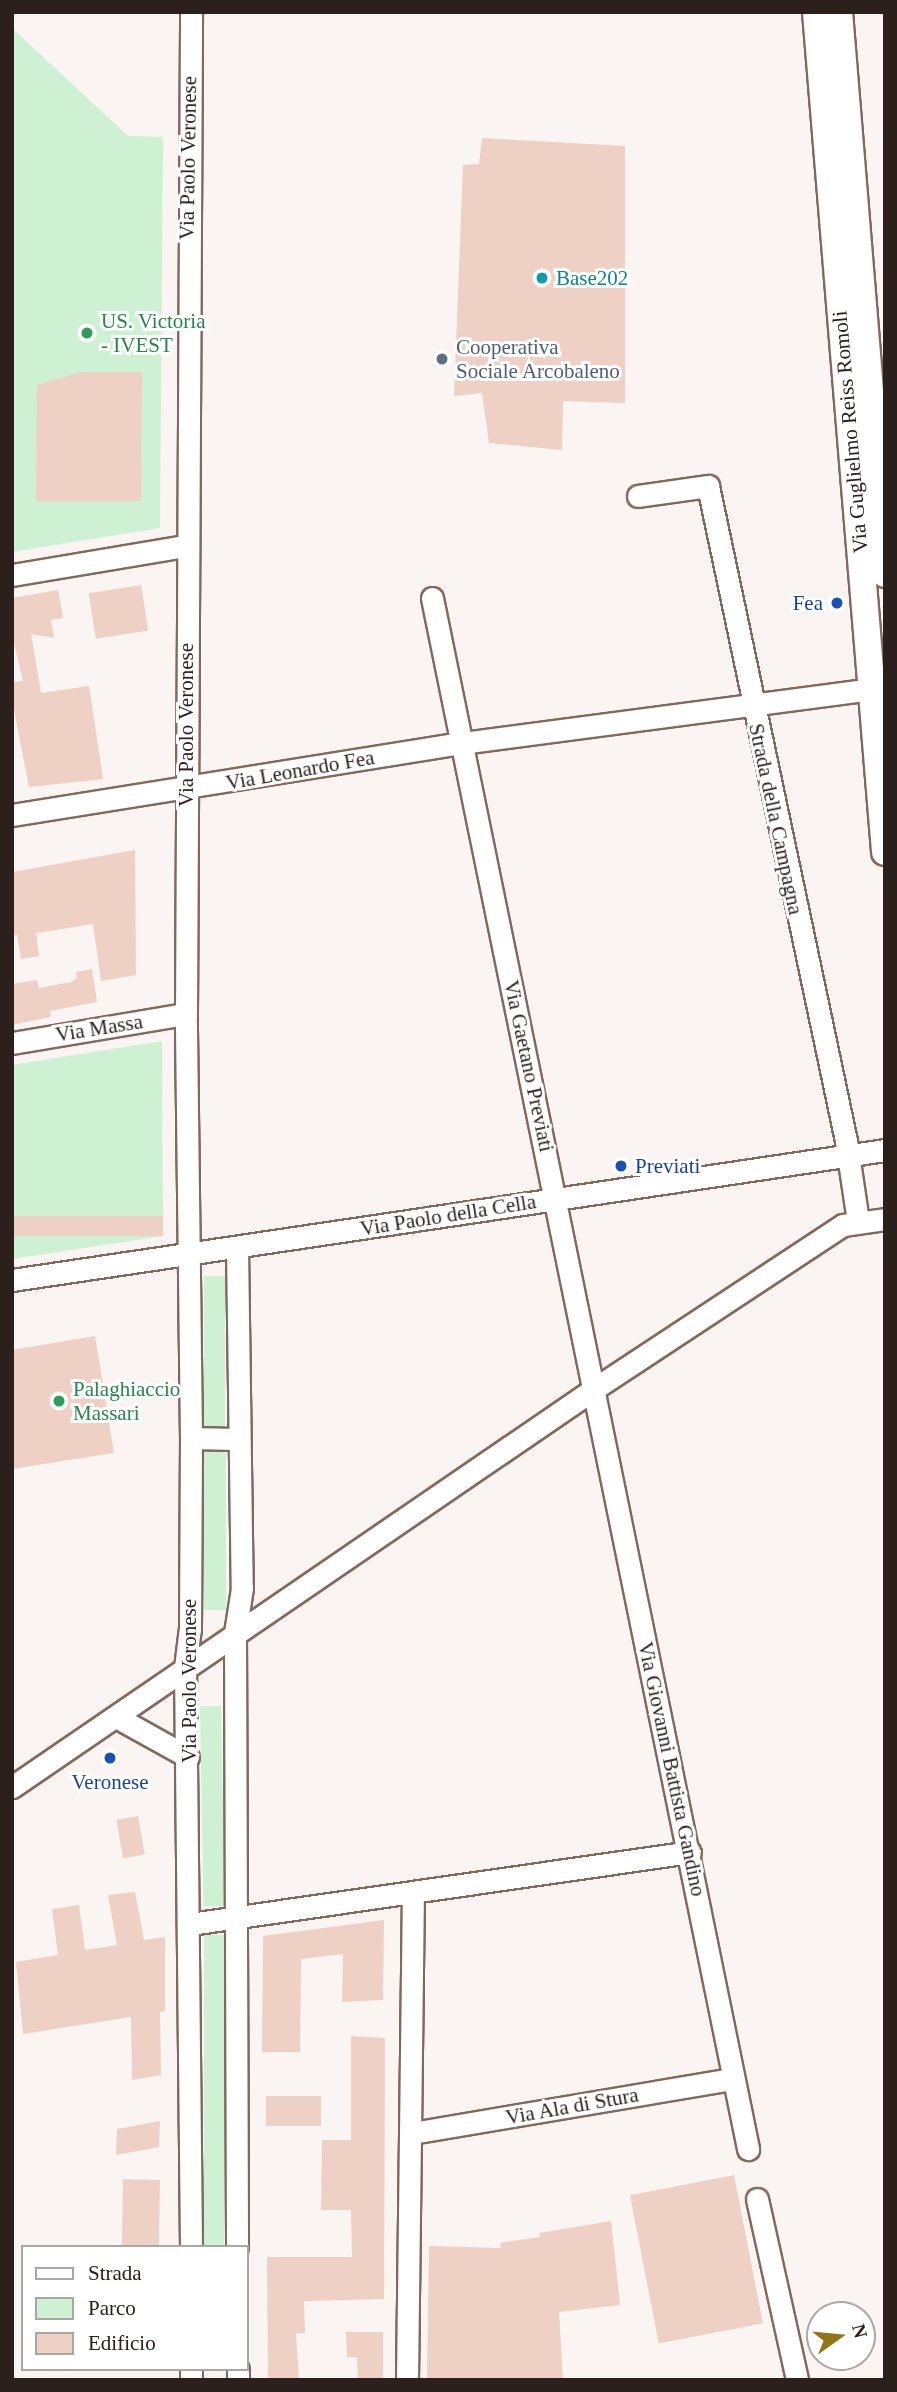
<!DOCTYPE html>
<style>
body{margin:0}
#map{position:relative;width:897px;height:2392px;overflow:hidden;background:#faf4f2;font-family:Georgia,serif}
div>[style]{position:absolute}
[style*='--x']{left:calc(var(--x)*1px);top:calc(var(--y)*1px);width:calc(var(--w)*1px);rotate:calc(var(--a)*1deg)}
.green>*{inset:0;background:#cef1d3;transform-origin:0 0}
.building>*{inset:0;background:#eed0c4;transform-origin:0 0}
.roads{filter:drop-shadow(2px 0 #83695d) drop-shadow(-2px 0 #83695d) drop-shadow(0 2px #83695d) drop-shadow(0 -2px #83695d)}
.minor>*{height:21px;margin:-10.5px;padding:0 10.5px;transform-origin:10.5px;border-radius:10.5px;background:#fff}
.major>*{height:26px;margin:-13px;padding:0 13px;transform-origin:13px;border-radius:13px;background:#fff}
.dots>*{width:19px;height:19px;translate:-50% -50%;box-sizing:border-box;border:4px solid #fff;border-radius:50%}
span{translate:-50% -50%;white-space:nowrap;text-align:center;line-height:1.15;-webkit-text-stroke:6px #fff;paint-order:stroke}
.street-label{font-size:21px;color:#2b201b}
.culture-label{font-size:21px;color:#0d838f}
.left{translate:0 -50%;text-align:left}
.leisure-label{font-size:21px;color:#27864d}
.service-label{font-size:21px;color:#4e5e75}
.transit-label{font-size:21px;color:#164399}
.right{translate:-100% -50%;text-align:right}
.frame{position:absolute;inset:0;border:14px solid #2b201b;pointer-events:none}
.legend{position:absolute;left:21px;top:2245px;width:228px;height:126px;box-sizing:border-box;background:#fff;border:2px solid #aaa6a4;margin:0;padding:9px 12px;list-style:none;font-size:21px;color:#2b201b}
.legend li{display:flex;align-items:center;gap:14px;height:35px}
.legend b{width:35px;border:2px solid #aaa6a4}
.north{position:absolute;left:806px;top:2301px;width:70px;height:70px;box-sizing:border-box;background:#fff;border:2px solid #aaa6a4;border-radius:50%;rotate:75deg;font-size:19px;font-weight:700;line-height:28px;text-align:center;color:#2b201b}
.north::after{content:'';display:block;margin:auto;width:24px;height:32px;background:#91751b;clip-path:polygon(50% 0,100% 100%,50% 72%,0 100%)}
</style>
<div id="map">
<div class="green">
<div style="clip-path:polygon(12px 28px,128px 136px,163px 137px,160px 528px,12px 552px)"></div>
<div style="clip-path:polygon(162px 1041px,163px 1236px,12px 1259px,12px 1065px)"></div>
<div style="left:225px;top:1276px;width:153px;height:21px;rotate:90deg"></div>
<div style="left:204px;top:1448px;width:22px;height:162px"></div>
<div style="left:221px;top:1706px;width:200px;height:21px;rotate:89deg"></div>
<div style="left:224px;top:1935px;width:312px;height:20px;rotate:90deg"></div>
</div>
<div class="building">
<div style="clip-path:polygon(482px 138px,625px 146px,625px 403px,563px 401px,562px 450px,489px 443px,482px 393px,454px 396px,463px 165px,479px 164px)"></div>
<div style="clip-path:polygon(81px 372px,142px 372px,141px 501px,36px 501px,37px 385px)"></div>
<div style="left:141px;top:585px;width:46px;height:53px;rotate:81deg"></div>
<div style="clip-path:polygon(58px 590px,63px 618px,51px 620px,54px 638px,31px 634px,41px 693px,89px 686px,103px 779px,29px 787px,12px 699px,12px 682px,23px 681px,12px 634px,12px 598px)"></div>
<div style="clip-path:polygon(135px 850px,136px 975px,101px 981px,93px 924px,36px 933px,39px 956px,21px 959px,17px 935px,12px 936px,12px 872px)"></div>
<div style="clip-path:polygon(92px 969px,97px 1002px,50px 1011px,51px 1017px,12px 1025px,12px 984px,37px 980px,39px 988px,71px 982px,77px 978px,76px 972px)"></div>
<div style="left:163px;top:1216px;width:20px;height:153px;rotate:90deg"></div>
<div style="clip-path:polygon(95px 1336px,114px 1453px,12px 1469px,12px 1350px)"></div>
<div style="left:138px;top:1816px;width:39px;height:22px;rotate:80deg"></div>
<div style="clip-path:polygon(135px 1892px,144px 1940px,165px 1937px,165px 2011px,160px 2012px,161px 2075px,132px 2080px,131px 2017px,23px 2034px,16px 1962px,58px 1955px,52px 1909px,79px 1905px,85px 1950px,117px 1945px,108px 1895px)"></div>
<div style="clip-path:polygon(384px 1920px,383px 2000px,342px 2002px,343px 1954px,301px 1959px,300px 2052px,262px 2052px,263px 1936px)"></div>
<div style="clip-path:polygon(351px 2036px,385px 2038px,384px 2299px,304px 2301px,305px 2333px,296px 2333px,299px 2380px,268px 2380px,267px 2257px,352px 2257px,351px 2210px,321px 2210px,322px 2140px,351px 2140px)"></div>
<div style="left:266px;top:2096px;width:55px;height:30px"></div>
<div style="clip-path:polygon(160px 2121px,159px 2147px,116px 2155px,117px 2129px)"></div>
<div style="left:734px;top:2175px;width:151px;height:106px;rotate:79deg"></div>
<div style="left:160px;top:2180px;width:67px;height:37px;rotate:91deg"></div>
<div style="clip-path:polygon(611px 2221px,620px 2305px,559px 2312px,563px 2380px,427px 2380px,429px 2246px,501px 2248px,500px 2243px,540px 2237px,539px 2233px)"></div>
<div style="clip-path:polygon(346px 2332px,383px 2332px,383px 2379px,358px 2379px,357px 2357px,347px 2357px)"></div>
</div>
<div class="roads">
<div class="minor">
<div style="--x:638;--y:496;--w:71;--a:-8.1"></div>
<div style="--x:708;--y:486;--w:669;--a:78.1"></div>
<div style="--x:846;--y:1141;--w:81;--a:81.5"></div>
<div style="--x:12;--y:575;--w:176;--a:-9.5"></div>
<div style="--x:432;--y:598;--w:1583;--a:78.48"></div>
<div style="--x:12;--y:815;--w:456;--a:-9.1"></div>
<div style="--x:462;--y:743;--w:427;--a:-7.5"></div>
<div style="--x:12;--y:1043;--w:176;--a:-9.5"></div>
<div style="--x:237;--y:1247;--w:341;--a:89.2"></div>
<div style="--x:242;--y:1588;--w:46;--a:98.8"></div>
<div style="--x:235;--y:1633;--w:614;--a:89.81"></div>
<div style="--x:12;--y:1280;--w:883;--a:-8.47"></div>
<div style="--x:191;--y:1438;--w:45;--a:1.3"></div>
<div style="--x:118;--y:1718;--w:80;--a:29.1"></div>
<div style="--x:12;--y:1787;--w:705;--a:-34.37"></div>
<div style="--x:594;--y:1389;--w:298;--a:-33.4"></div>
<div style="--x:843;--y:1225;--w:42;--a:-8.1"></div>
<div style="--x:190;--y:1924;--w:505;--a:-8.19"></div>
<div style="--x:412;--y:2133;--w:325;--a:-9.6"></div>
<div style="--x:757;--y:2199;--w:185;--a:77.5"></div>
<div style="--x:191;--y:2247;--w:579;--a:-90.59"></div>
<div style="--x:185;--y:1668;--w:38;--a:-83"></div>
<div style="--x:190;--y:1630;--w:192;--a:-89.7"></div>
<div style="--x:191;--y:1438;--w:424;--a:-90.7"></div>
<div style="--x:186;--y:1014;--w:1002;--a:-89.71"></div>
<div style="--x:238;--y:2369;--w:11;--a:90"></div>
<div style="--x:191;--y:2380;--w:11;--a:-90"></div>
<div style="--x:407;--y:2380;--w:487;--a:-89.3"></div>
</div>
<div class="major">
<div style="--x:816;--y:12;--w:843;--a:85.3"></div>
<div style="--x:839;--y:12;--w:564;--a:85.32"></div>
</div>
</div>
<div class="dots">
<div style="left:542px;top:278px;background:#0f9aa8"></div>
<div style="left:87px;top:333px;background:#2e9e5b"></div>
<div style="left:442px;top:359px;background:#5c6f8a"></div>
<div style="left:837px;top:603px;background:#1a4fb4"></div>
<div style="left:621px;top:1166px;background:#1a4fb4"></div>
<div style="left:59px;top:1401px;background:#2e9e5b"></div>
<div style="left:110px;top:1758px;background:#1a4fb4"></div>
</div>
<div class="street-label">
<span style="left:188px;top:158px;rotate:-89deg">Via Paolo Veronese</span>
<span style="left:850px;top:432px;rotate:-95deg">Via Guglielmo Reiss Romoli</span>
<span style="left:186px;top:725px;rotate:-90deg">Via Paolo Veronese</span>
<span style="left:300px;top:770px;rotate:-10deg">Via Leonardo Fea</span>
<span style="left:776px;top:819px;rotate:78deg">Strada della Campagna</span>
<span style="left:99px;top:1028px;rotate:-9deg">Via Massa</span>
<span style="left:529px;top:1066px;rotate:78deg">Via Gaetano Previati</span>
<span style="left:448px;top:1215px;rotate:-9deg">Via Paolo della Cella</span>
<span style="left:189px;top:1681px;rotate:-90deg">Via Paolo Veronese</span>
<span style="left:672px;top:1769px;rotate:78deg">Via Giovanni Battista Gandino</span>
<span style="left:572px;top:2106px;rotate:-10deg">Via Ala di Stura</span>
</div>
<div class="culture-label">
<span class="left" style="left:556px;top:278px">Base202</span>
</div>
<div class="leisure-label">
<span class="left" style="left:101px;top:333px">US. Victoria<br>- IVEST</span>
<span class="left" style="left:73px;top:1401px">Palaghiaccio<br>Massari</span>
</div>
<div class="service-label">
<span class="left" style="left:456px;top:359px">Cooperativa<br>Sociale Arcobaleno</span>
</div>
<div class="transit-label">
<span class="right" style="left:823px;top:603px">Fea</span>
<span class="left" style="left:635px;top:1166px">Previati</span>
<span style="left:110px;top:1782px">Veronese</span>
</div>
<div class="frame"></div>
<ul class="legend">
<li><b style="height:9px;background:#fff"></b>Strada</li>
<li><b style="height:19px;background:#cef1d3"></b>Parco</li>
<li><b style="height:19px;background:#eed0c4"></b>Edificio</li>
</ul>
<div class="north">N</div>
</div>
